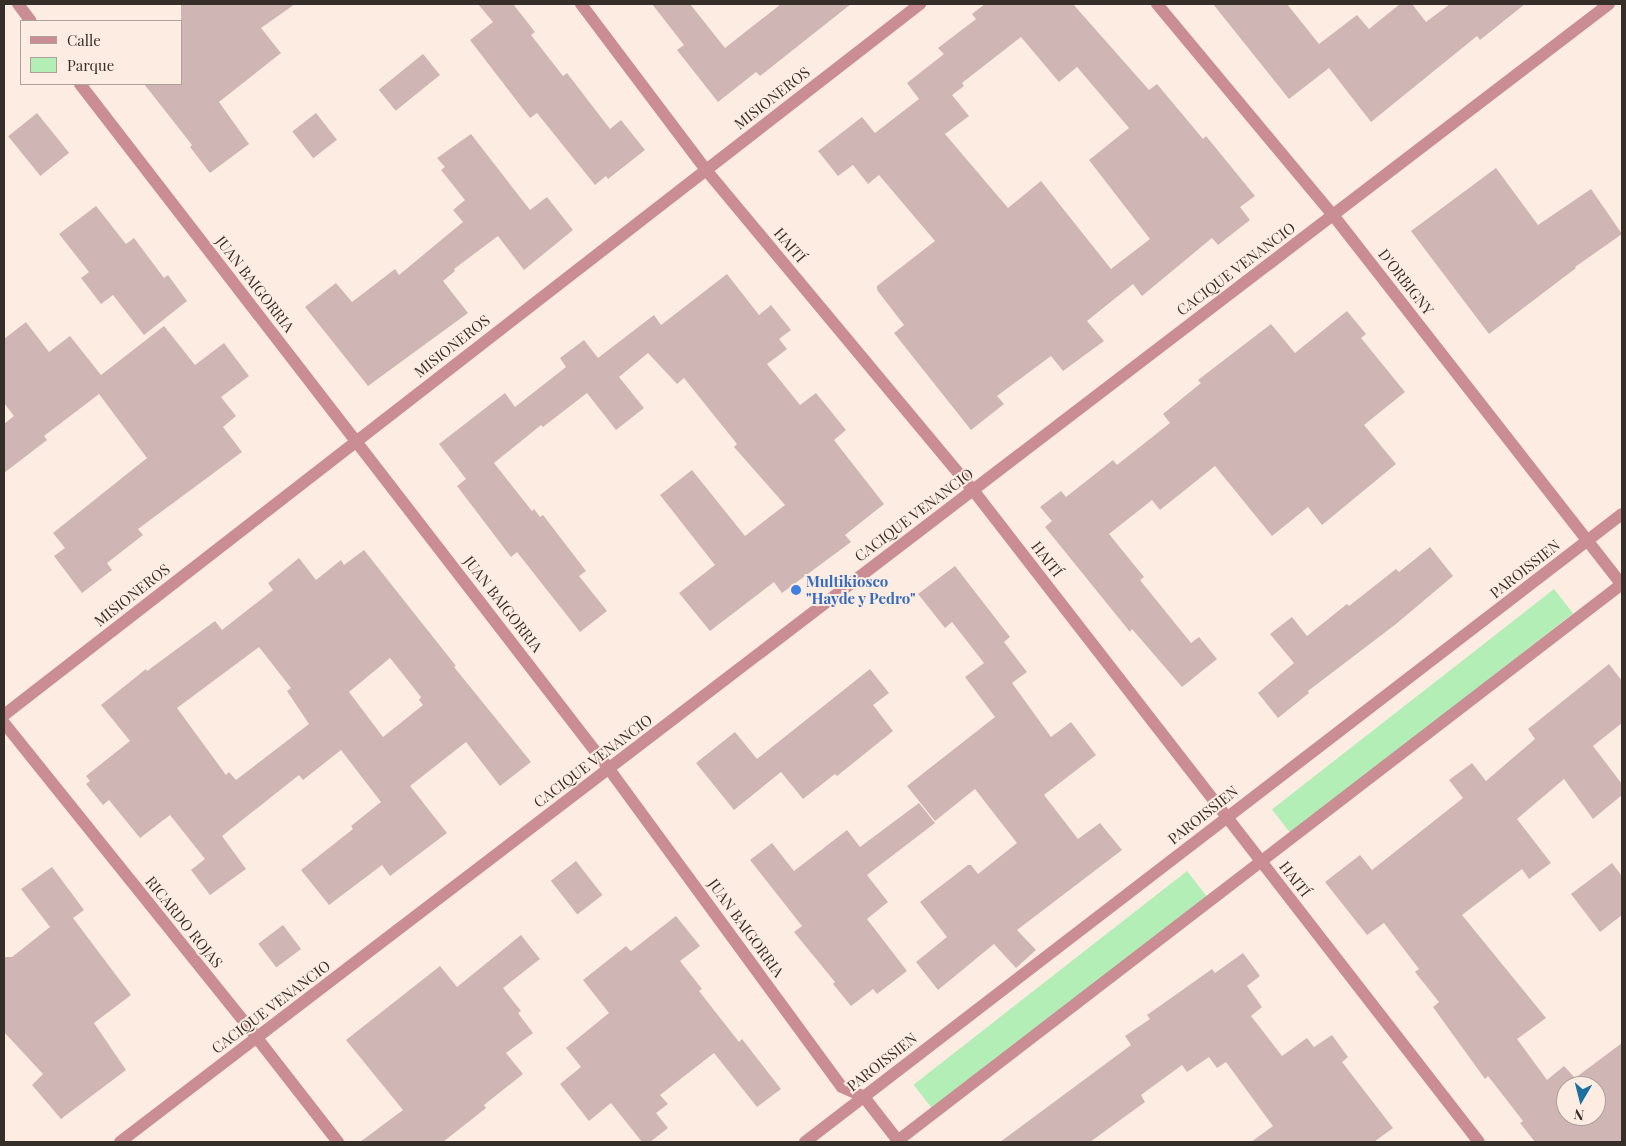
<!DOCTYPE html>
<meta charset="utf-8">
<style>
body{margin:0}
#map{position:relative;width:1626px;height:1146px;overflow:hidden;background:#fdece2;font-family:"Playfair Display",serif}
div>[style]{position:absolute}
[style*='--x']{left:calc(var(--x)*1px);top:calc(var(--y)*1px);width:calc(var(--w)*1px);rotate:calc(var(--a)*1deg)}
.green>*{inset:0;background:#b3eeb6;transform-origin:0 0}
.building>*{inset:0;background:#cfb6b5;transform-origin:0 0}
.street>*{height:12px;margin:-6px;padding:0 6px;transform-origin:6px;border-radius:6px;background:#ca8d94}
.dots>*{width:14px;height:14px;translate:-50% -50%;box-sizing:border-box;border:2px solid #fdece2;border-radius:50%}
span{translate:-50% -50%;white-space:nowrap;text-align:center;line-height:1.15;-webkit-text-stroke:4px #fdece2;paint-order:stroke}
.street-label{font-size:15px;color:#362e29}
.shop-label{font-size:15px;color:#366cbe;font-weight:700}
.left{translate:0 -50%;text-align:left}
.frame{position:absolute;inset:0;border:5px solid #362e29;pointer-events:none}
.legend{position:absolute;left:20px;top:20px;width:162px;height:65px;box-sizing:border-box;background:#fdece2;border:1px solid #ada098;margin:0;padding:6px 9px;list-style:none;font-size:15px;color:#362e29}
.legend li{display:flex;align-items:center;gap:10px;height:25px}
.legend b{width:25px;border:1px solid #ada098}
.north{position:absolute;left:1556px;top:1076px;width:50px;height:50px;box-sizing:border-box;background:#fdece2;border:1px solid #ada098;border-radius:50%;rotate:188deg;font-size:14px;font-weight:700;line-height:20px;text-align:center;color:#362e29}
.north::after{content:'';display:block;margin:auto;width:18px;height:22px;background:#1d6fa0;clip-path:polygon(50% 0,100% 100%,50% 72%,0 100%)}
</style>
<div id="map">
<div class="green">
<div style="left:1554px;top:589px;width:31px;height:358px;rotate:52deg"></div>
<div style="left:1187px;top:871px;width:33px;height:347px;rotate:52deg"></div>
</div>
<div class="building">
<div style="clip-path:polygon(181px 4px,295px 4px,261px 28px,281px 53px,219px 102px,249px 144px,210px 173px,190px 147px,192px 145px,144px 84px,181px 84px)"></div>
<div style="clip-path:polygon(478px 4px,513px 4px,535px 32px,531px 35px,563px 76px,567px 73px,610px 129px,621px 120px,645px 150px,608px 179px,606px 176px,595px 185px,537px 113px,530px 118px,470px 40px,493px 22px)"></div>
<div style="clip-path:polygon(652px 4px,690px 4px,725px 48px,781px 4px,851px 4px,760px 76px,756px 72px,718px 102px,677px 50px,684px 45px)"></div>
<div style="clip-path:polygon(evenodd,985px 4px,1073px 4px,1149px 90px,1157px 84px,1203px 139px,1206px 136px,1255px 196px,1240px 207px,1250px 220px,1218px 245px,1212px 238px,1142px 296px,1133px 284px,1087px 321px,1104px 341px,1063px 371px,1051px 356px,997px 396px,1004px 404px,971px 430px,894px 333px,904px 325px,877px 290px,877px 286px,935px 241px,879px 175px,868px 184px,853px 165px,838px 176px,818px 151px,862px 117px,875px 133px,919px 99px,907px 83px,944px 54px,938px 48px,976px 19px,972px 14px,985px 4px,1021px 37px,1059px 82px,1077px 67px,1129px 128px,1089px 160px,1150px 239px,1111px 269px,1041px 181px,1008px 208px,945px 134px,969px 116px,952px 95px,964px 86px,962px 83px,1021px 37px)"></div>
<div style="clip-path:polygon(1213px 4px,1287px 4px,1319px 44px,1357px 15px,1369px 29px,1400px 4px,1412px 4px,1426px 22px,1450px 4px,1525px 4px,1480px 40px,1477px 36px,1371px 122px,1329px 68px,1289px 99px)"></div>
<div style="left:423px;top:54px;width:27px;height:57px;rotate:51deg"></div>
<div style="left:37px;top:113px;width:51px;height:37px;rotate:51deg"></div>
<div style="left:316px;top:113px;width:34px;height:30px;rotate:52deg"></div>
<div style="clip-path:polygon(471px 134px,530px 210px,547px 197px,573px 230px,524px 270px,498px 236px,454px 269px,455px 271px,443px 281px,468px 313px,368px 386px,305px 307px,336px 283px,352px 302px,395px 269px,399px 275px,463px 222px,453px 210px,465px 200px,441px 170px,445px 167px,437px 158px)"></div>
<div style="clip-path:polygon(1496px 168px,1538px 225px,1591px 189px,1622px 234px,1575px 267px,1576px 268px,1489px 334px,1411px 231px)"></div>
<div style="clip-path:polygon(96px 206px,126px 244px,134px 238px,164px 278px,168px 275px,187px 301px,144px 335px,113px 295px,101px 304px,81px 278px,89px 272px,59px 234px)"></div>
<div style="clip-path:polygon(727px 274px,759px 315px,771px 305px,791px 330px,779px 339px,787px 349px,767px 364px,800px 405px,816px 393px,846px 430px,834px 440px,884px 504px,845px 535px,851px 542px,782px 593px,774px 582px,710px 631px,679px 593px,715px 565px,660px 495px,692px 470px,745px 536px,785px 505px,734px 447px,737px 444px,684px 378px,677px 384px,648px 353px,619px 377px,644px 408px,616px 430px,587px 393px,543px 427px,541px 425px,494px 463px,532px 511px,534px 509px,540px 517px,543px 515px,586px 571px,579px 576px,607px 611px,580px 632px,517px 552px,511px 557px,457px 486px,466px 479px,439px 444px,505px 393px,515px 407px,566px 367px,560px 358px,584px 340px,598px 358px,654px 315px,661px 325px)"></div>
<div style="clip-path:polygon(1347px 311px,1366px 334px,1361px 338px,1405px 392px,1364px 425px,1396px 464px,1322px 525px,1308px 507px,1272px 536px,1215px 466px,1160px 510px,1152px 500px,1109px 534px,1144px 577px,1140px 580px,1191px 643px,1199px 637px,1217px 659px,1182px 687px,1132px 629px,1130px 632px,1045px 527px,1052px 521px,1040px 507px,1061px 491px,1066px 497px,1113px 460px,1117px 465px,1170px 423px,1163px 414px,1201px 383px,1198px 380px,1271px 324px,1295px 353px)"></div>
<div style="clip-path:polygon(26px 322px,49px 352px,70px 336px,101px 375px,164px 326px,195px 365px,224px 343px,249px 376px,221px 397px,236px 416px,223px 427px,242px 452px,138px 529px,143px 535px,107px 563px,112px 570px,82px 593px,54px 556px,65px 548px,53px 533px,147px 458px,99px 394px,44px 436px,47px 440px,4px 473px,4px 424px,14px 416px,4px 403px,4px 339px)"></div>
<div style="clip-path:polygon(1430px 547px,1453px 576px,1396px 624px,1308px 691px,1309px 693px,1278px 718px,1258px 693px,1294px 663px,1270px 634px,1292px 617px,1307px 636px,1347px 604px,1349px 606px,1396px 569px,1399px 572px)"></div>
<div style="clip-path:polygon(evenodd,364px 550px,456px 666px,454px 667px,531px 762px,500px 786px,466px 742px,410px 786px,447px 833px,390px 876px,382px 865px,329px 905px,301px 870px,353px 829px,351px 826px,381px 802px,341px 750px,303px 780px,299px 775px,222px 836px,246px 869px,210px 895px,191px 870px,205px 859px,170px 815px,140px 838px,109px 800px,103px 805px,86px 784px,90px 781px,86px 776px,130px 741px,101px 705px,146px 669px,147px 671px,215px 621px,222px 630px,273px 590px,268px 583px,299px 558px,316px 580px,341px 560px,344px 565px,364px 550px,259px 647px,291px 688px,287px 691px,309px 724px,236px 780px,229px 772px,226px 775px,177px 708px,259px 647px,364px 550px,390px 658px,421px 697px,419px 700px,423px 705px,383px 737px,349px 692px,390px 658px)"></div>
<div style="clip-path:polygon(955px 566px,1010px 637px,1004px 642px,1027px 672px,1012px 683px,1051px 737px,1071px 722px,1096px 755px,1044px 795px,1078px 839px,1100px 823px,1122px 850px,1017px 930px,1036px 950px,1016px 968px,994px 944px,938px 990px,916px 962px,947px 937px,920px 902px,968px 865px,971px 865px,978px 874px,1017px 843px,975px 789px,935px 821px,907px 786px,995px 717px,965px 677px,984px 663px,952px 622px,945px 628px,918px 594px)"></div>
<div style="clip-path:polygon(evenodd,1609px 664px,1622px 681px,1622px 723px,1593px 746px,1622px 784px,1622px 795px,1593px 819px,1564px 779px,1517px 819px,1551px 863px,1529px 879px,1522px 869px,1462px 915px,1546px 1018px,1517px 1039px,1547px 1080px,1564px 1066px,1575px 1078px,1622px 1043px,1622px 1142px,1535px 1142px,1520px 1123px,1523px 1121px,1488px 1076px,1485px 1079px,1433px 1007px,1439px 1002px,1415px 972px,1419px 969px,1384px 923px,1367px 935px,1325px 882px,1360px 855px,1372px 870px,1463px 798px,1449px 780px,1472px 763px,1486px 781px,1535px 739px,1528px 729px,1609px 664px,1566px 1086px,1596px 1086px,1596px 1116px,1566px 1116px,1566px 1086px)"></div>
<div style="clip-path:polygon(870px 669px,889px 693px,873px 705px,893px 731px,837px 776px,835px 774px,803px 799px,781px 772px,734px 810px,696px 763px,735px 732px,757px 759px)"></div>
<div style="clip-path:polygon(919px 803px,935px 823px,867px 875px,888px 902px,867px 919px,907px 971px,877px 994px,873px 989px,851px 1006px,833px 984px,835px 982px,794px 932px,802px 926px,750px 860px,772px 843px,794px 871px,847px 830px,860px 847px)"></div>
<div style="left:576px;top:861px;width:43px;height:32px;rotate:52deg"></div>
<div style="clip-path:polygon(1612px 863px,1622px 876px,1622px 915px,1600px 932px,1571px 894px)"></div>
<div style="clip-path:polygon(52px 867px,84px 910px,73px 918px,131px 995px,94px 1023px,126px 1070px,61px 1119px,32px 1085px,43px 1074px,4px 1032px,4px 957px,12px 957px,50px 927px,21px 889px)"></div>
<div style="clip-path:polygon(676px 916px,700px 946px,680px 961px,702px 989px,699px 991px,739px 1042px,742px 1039px,781px 1089px,757px 1107px,714px 1053px,660px 1095px,668px 1104px,656px 1113px,668px 1128px,650px 1142px,642px 1142px,611px 1103px,589px 1121px,560px 1084px,581px 1067px,566px 1048px,609px 1013px,583px 980px,626px 946px,631px 951px)"></div>
<div style="left:283px;top:925px;width:30px;height:31px;rotate:53deg"></div>
<div style="clip-path:polygon(521px 935px,540px 959px,503px 988px,521px 1011px,518px 1013px,533px 1033px,506px 1053px,523px 1074px,484px 1105px,486px 1108px,443px 1142px,360px 1142px,403px 1110px,346px 1040px,440px 966px,457px 987px)"></div>
<div style="clip-path:polygon(1243px 953px,1260px 976px,1247px 986px,1262px 1007px,1251px 1016px,1282px 1056px,1307px 1038px,1314px 1047px,1332px 1035px,1348px 1057px,1342px 1062px,1393px 1128px,1374px 1142px,1251px 1142px,1273px 1126px,1226px 1062px,1217px 1068px,1209px 1057px,1187px 1072px,1182px 1065px,1141px 1095px,1145px 1102px,1090px 1142px,1000px 1142px,1131px 1045px,1125px 1036px,1150px 1019px,1147px 1015px,1212px 969px,1215px 973px)"></div>
</div>
<div class="street">
<div style="--x:18;--y:4;--w:21;--a:53"></div>
<div style="--x:581;--y:4;--w:208;--a:53"></div>
<div style="--x:706;--y:170;--w:417;--a:50.2"></div>
<div style="--x:973;--y:490;--w:825;--a:52.19"></div>
<div style="--x:1157;--y:4;--w:275;--a:50.2"></div>
<div style="--x:1333;--y:215;--w:469;--a:52"></div>
<div style="--x:80;--y:84;--w:865;--a:52.32"></div>
<div style="--x:609;--y:769;--w:394;--a:53.8"></div>
<div style="--x:842;--y:1087;--w:24;--a:24"></div>
<div style="--x:864;--y:1097;--w:57;--a:52.1"></div>
<div style="--x:4;--y:715;--w:1160;--a:-37.82"></div>
<div style="--x:4;--y:723;--w:404;--a:51.2"></div>
<div style="--x:257;--y:1038;--w:132;--a:52.1"></div>
<div style="--x:120;--y:1142;--w:1874;--a:-37.39"></div>
<div style="--x:805;--y:1142;--w:1030;--a:-37.55"></div>
<div style="--x:896;--y:1142;--w:916;--a:-37.55"></div>
</div>
<div class="dots">
<div style="left:796px;top:590px;background:#3f7fe0"></div>
</div>
<div class="street-label">
<span style="left:772px;top:98px;rotate:-38deg">MISIONEROS</span>
<span style="left:790px;top:245px;rotate:50deg">HAITÍ</span>
<span style="left:1236px;top:269px;rotate:-37deg">CACIQUE VENANCIO</span>
<span style="left:1406px;top:282px;rotate:52deg">D'ORBIGNY</span>
<span style="left:255px;top:284px;rotate:52deg">JUAN BAIGORRIA</span>
<span style="left:452px;top:346px;rotate:-38deg">MISIONEROS</span>
<span style="left:914px;top:515px;rotate:-37deg">CACIQUE VENANCIO</span>
<span style="left:1047px;top:559px;rotate:52deg">HAITÍ</span>
<span style="left:1525px;top:569px;rotate:-38deg">PAROISSIEN</span>
<span style="left:132px;top:595px;rotate:-38deg">MISIONEROS</span>
<span style="left:503px;top:604px;rotate:52deg">JUAN BAIGORRIA</span>
<span style="left:593px;top:761px;rotate:-37deg">CACIQUE VENANCIO</span>
<span style="left:1203px;top:815px;rotate:-38deg">PAROISSIEN</span>
<span style="left:1295px;top:879px;rotate:52deg">HAITÍ</span>
<span style="left:184px;top:922px;rotate:51deg">RICARDO ROJAS</span>
<span style="left:746px;top:928px;rotate:54deg">JUAN BAIGORRIA</span>
<span style="left:271px;top:1007px;rotate:-37deg">CACIQUE VENANCIO</span>
<span style="left:882px;top:1062px;rotate:-38deg">PAROISSIEN</span>
</div>
<div class="shop-label">
<span class="left" style="left:806px;top:590px">Multikiosco<br>"Hayde y Pedro"</span>
</div>
<div class="frame"></div>
<ul class="legend">
<li><b style="height:6px;background:#ca8d94"></b>Calle</li>
<li><b style="height:14px;background:#b3eeb6"></b>Parque</li>
</ul>
<div class="north">N</div>
</div>
